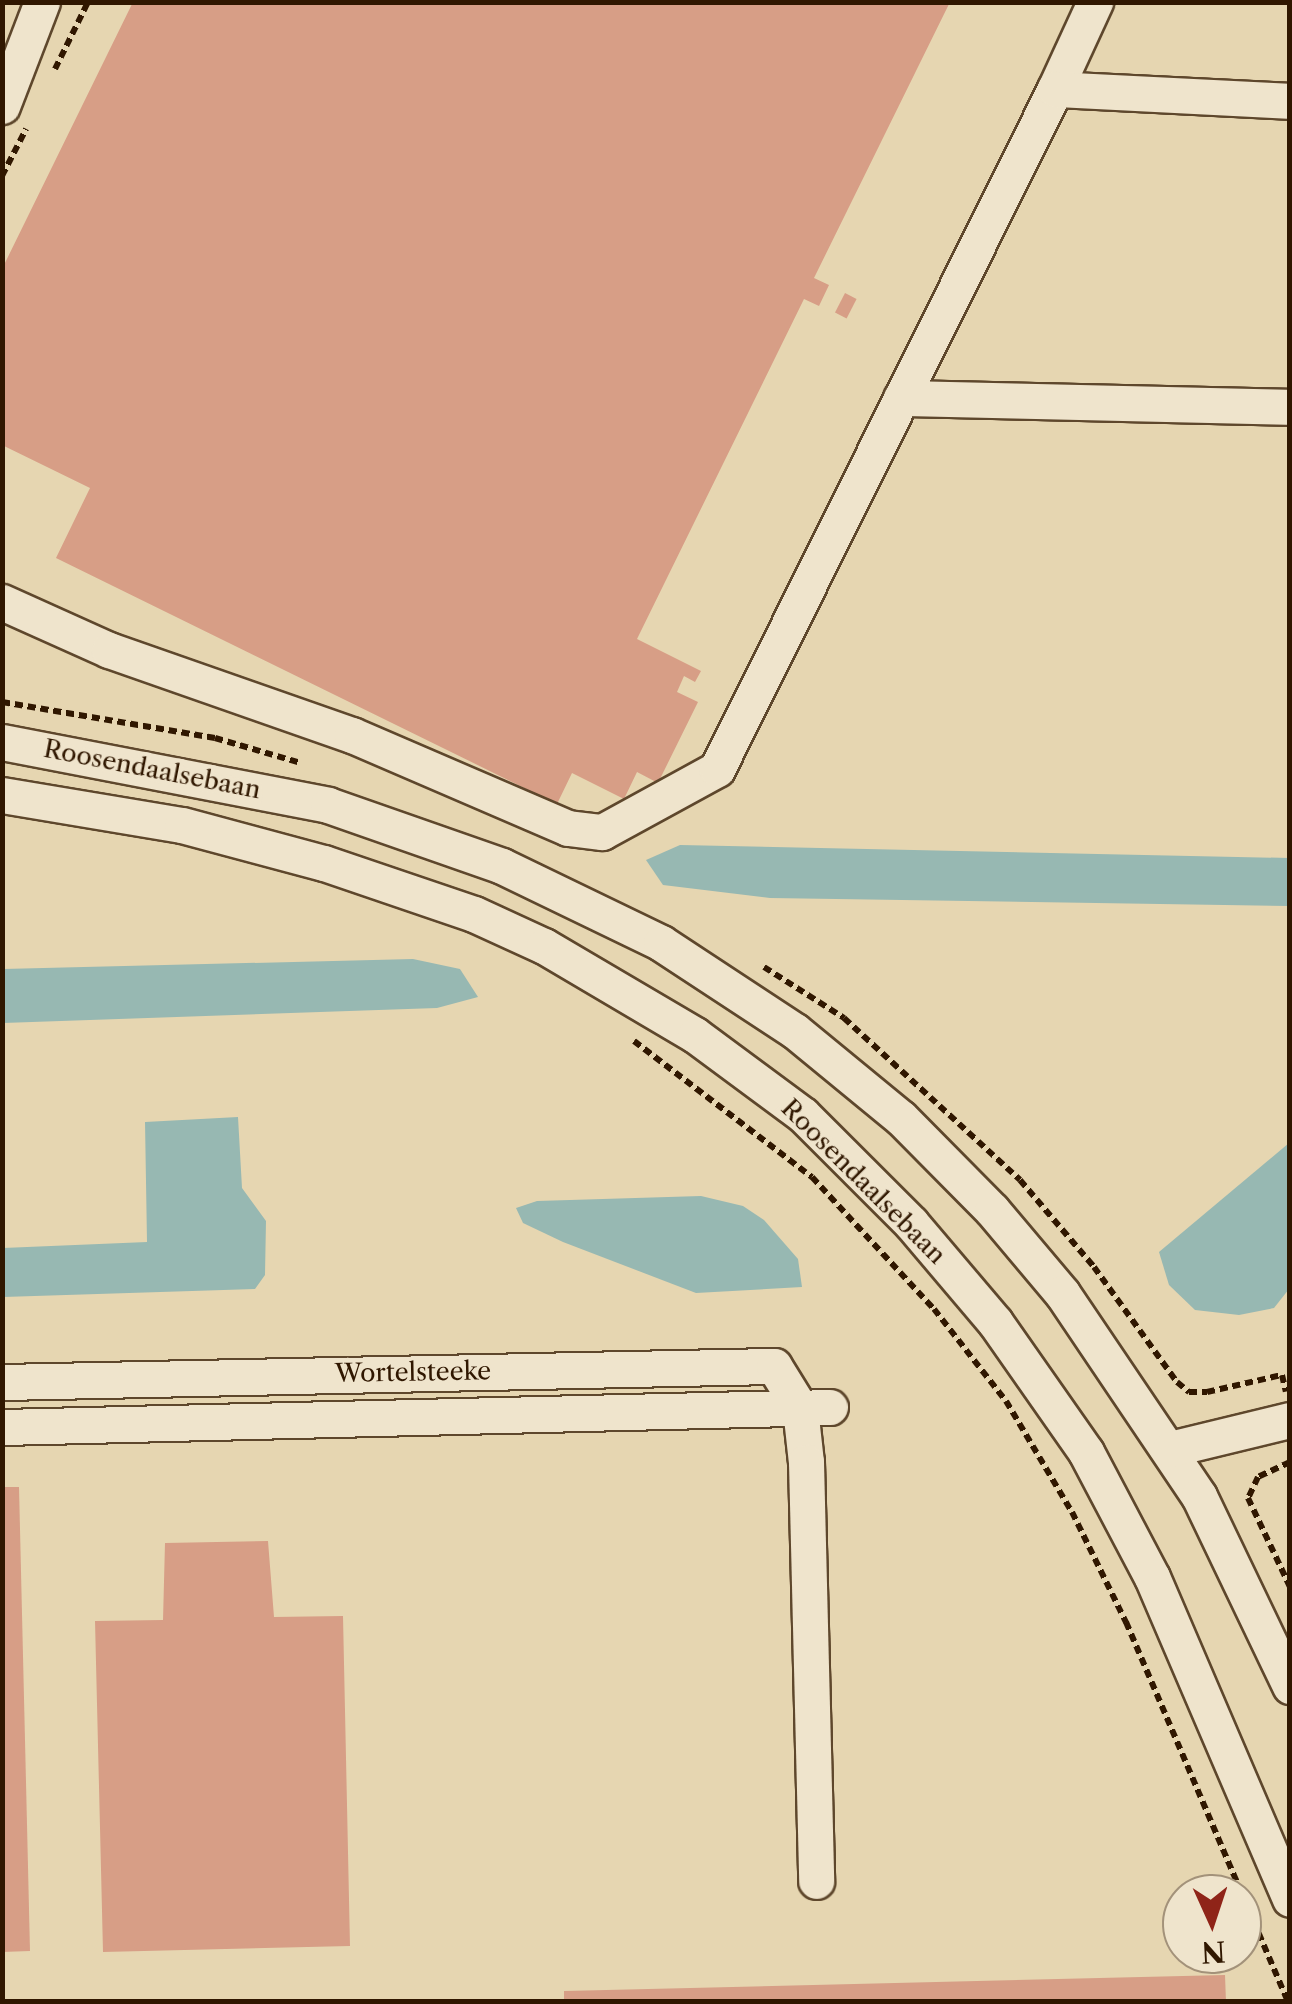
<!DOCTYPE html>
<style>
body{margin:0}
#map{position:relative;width:1292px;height:2004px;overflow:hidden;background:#e6d6b1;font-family:"Libre Caslon Text",serif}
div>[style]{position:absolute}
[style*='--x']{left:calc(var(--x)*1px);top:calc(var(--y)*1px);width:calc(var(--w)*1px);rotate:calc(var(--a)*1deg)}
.water>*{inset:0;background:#97b8b2}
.building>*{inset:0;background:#d79e86;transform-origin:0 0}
.path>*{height:6px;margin-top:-3px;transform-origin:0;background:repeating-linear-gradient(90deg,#301700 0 8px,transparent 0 13px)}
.roads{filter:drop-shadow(2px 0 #5e472c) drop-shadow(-2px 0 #5e472c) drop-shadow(0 2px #5e472c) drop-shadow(0 -2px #5e472c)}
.minor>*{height:35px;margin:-17.5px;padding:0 17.5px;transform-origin:17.5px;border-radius:17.5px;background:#efe4cc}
span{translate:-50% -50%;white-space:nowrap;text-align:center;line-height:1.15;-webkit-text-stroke:8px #efe4cc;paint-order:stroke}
.street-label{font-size:25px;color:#301700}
.frame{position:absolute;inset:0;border:5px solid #301700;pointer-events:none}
.north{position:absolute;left:1162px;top:1874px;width:100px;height:100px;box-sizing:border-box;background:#efe4cc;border:2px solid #a3927a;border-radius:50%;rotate:177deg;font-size:28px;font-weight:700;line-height:40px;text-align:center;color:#301700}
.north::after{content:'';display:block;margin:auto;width:35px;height:45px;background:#8f2418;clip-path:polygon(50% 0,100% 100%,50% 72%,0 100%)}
</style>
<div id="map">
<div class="water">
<div style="clip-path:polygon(680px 845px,1289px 858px,1289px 906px,770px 898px,663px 885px,646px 860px)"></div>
<div style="clip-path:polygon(413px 959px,460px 969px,478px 997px,437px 1008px,3px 1023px,3px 969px)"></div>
<div style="clip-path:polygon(238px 1117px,242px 1188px,266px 1221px,265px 1275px,255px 1289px,3px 1297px,3px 1248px,147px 1242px,145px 1122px)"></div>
<div style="clip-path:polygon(1289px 1143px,1289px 1289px,1274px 1308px,1239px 1315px,1195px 1310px,1169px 1285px,1159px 1252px)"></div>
<div style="clip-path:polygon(701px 1196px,743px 1206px,764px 1220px,798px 1259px,802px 1287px,696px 1293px,563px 1242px,523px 1223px,516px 1208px,537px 1201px)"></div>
</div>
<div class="building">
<div style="clip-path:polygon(133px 2px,950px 2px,814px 278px,829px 285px,819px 306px,804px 299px,637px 639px,701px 671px,695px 682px,684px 676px,677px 692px,698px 702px,658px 783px,637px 772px,624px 799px,572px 773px,557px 804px,56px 558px,90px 488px,2px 445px,2px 269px)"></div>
<div style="left:845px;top:293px;width:13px;height:22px;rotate:27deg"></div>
<div style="clip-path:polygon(2px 1487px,19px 1487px,30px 1951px,2px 1952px)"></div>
<div style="clip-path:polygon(268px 1541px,274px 1617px,343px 1616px,350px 1946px,103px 1952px,95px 1621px,163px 1620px,165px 1543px)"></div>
<div style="clip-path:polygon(1225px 1975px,1226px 2002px,564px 2002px,564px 1991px)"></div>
</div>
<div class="path">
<div style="--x:55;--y:69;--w:75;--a:-63.8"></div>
<div style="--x:2;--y:176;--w:53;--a:-62.9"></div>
<div style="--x:2;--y:702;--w:216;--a:9.6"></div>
<div style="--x:215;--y:738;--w:90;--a:16.2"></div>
<div style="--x:764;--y:967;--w:95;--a:32.5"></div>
<div style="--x:844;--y:1018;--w:239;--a:42.6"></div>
<div style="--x:1020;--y:1180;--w:114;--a:49.6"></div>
<div style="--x:1094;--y:1267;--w:142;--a:54.2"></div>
<div style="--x:1177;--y:1382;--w:16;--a:40"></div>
<div style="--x:1189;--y:1392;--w:18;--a:0"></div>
<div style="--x:1207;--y:1392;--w:77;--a:-12.8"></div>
<div style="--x:1282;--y:1375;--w:17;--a:77"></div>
<div style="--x:634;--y:1041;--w:224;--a:37.4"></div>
<div style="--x:812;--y:1177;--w:180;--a:47.3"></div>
<div style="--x:934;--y:1309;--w:117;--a:52"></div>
<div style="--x:1006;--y:1401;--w:129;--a:59.3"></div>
<div style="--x:1072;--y:1512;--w:123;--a:63.9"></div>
<div style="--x:1126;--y:1622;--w:413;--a:66.9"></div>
<div style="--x:1290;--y:1462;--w:35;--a:155"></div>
<div style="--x:1258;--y:1477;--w:23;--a:115"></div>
<div style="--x:1248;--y:1498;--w:98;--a:64.7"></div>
</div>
<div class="roads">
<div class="minor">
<div style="--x:1055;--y:89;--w:96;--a:-65.3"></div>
<div style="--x:2;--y:106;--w:111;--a:-69"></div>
<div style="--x:901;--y:398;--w:389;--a:1.3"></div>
<div style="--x:2;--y:602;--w:117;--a:24.2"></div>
<div style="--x:109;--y:650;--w:257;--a:19.3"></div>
<div style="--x:352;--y:735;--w:235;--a:23.3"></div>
<div style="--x:568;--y:828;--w:34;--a:7"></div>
<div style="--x:602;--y:832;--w:131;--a:-28.7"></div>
<div style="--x:717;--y:769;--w:759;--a:-63.57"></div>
<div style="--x:1055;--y:89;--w:235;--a:2.9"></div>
<div style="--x:2;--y:742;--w:332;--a:10.9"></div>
<div style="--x:328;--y:805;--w:184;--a:19.3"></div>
<div style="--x:502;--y:866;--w:177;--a:25.8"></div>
<div style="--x:661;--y:943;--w:160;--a:33.3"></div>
<div style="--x:795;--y:1031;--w:137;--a:39.4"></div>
<div style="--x:901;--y:1118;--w:129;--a:45.3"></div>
<div style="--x:992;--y:1210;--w:109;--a:49.9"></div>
<div style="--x:1062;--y:1293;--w:245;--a:56"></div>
<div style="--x:1199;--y:1496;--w:211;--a:64.4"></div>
<div style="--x:2;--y:795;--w:182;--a:9.5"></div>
<div style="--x:182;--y:825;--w:147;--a:15"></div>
<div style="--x:324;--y:863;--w:158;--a:18.8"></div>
<div style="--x:474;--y:914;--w:77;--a:24.6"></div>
<div style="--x:544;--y:946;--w:175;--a:30.5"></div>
<div style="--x:695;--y:1035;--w:134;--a:36.5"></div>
<div style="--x:803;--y:1115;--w:153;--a:45"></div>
<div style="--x:911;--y:1223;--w:130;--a:49.7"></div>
<div style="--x:995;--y:1322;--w:159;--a:55"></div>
<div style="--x:1086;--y:1452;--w:141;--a:62.2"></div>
<div style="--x:1152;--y:1577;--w:350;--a:66.8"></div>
<div style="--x:2;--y:1382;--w:772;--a:-1.19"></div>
<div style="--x:774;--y:1366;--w:49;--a:58.2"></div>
<div style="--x:800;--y:1408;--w:54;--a:83.7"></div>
<div style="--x:806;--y:1462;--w:419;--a:88.6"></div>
<div style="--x:2;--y:1427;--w:828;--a:-1.38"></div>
<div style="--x:1170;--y:1449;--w:123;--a:-13.6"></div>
</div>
</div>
<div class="street-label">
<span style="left:152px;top:770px;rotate:11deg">Roosendaalsebaan</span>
<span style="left:863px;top:1182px;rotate:45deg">Roosendaalsebaan</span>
<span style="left:413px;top:1373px;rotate:-1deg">Wortelsteeke</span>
</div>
<div class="frame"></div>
<div class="north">N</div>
</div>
